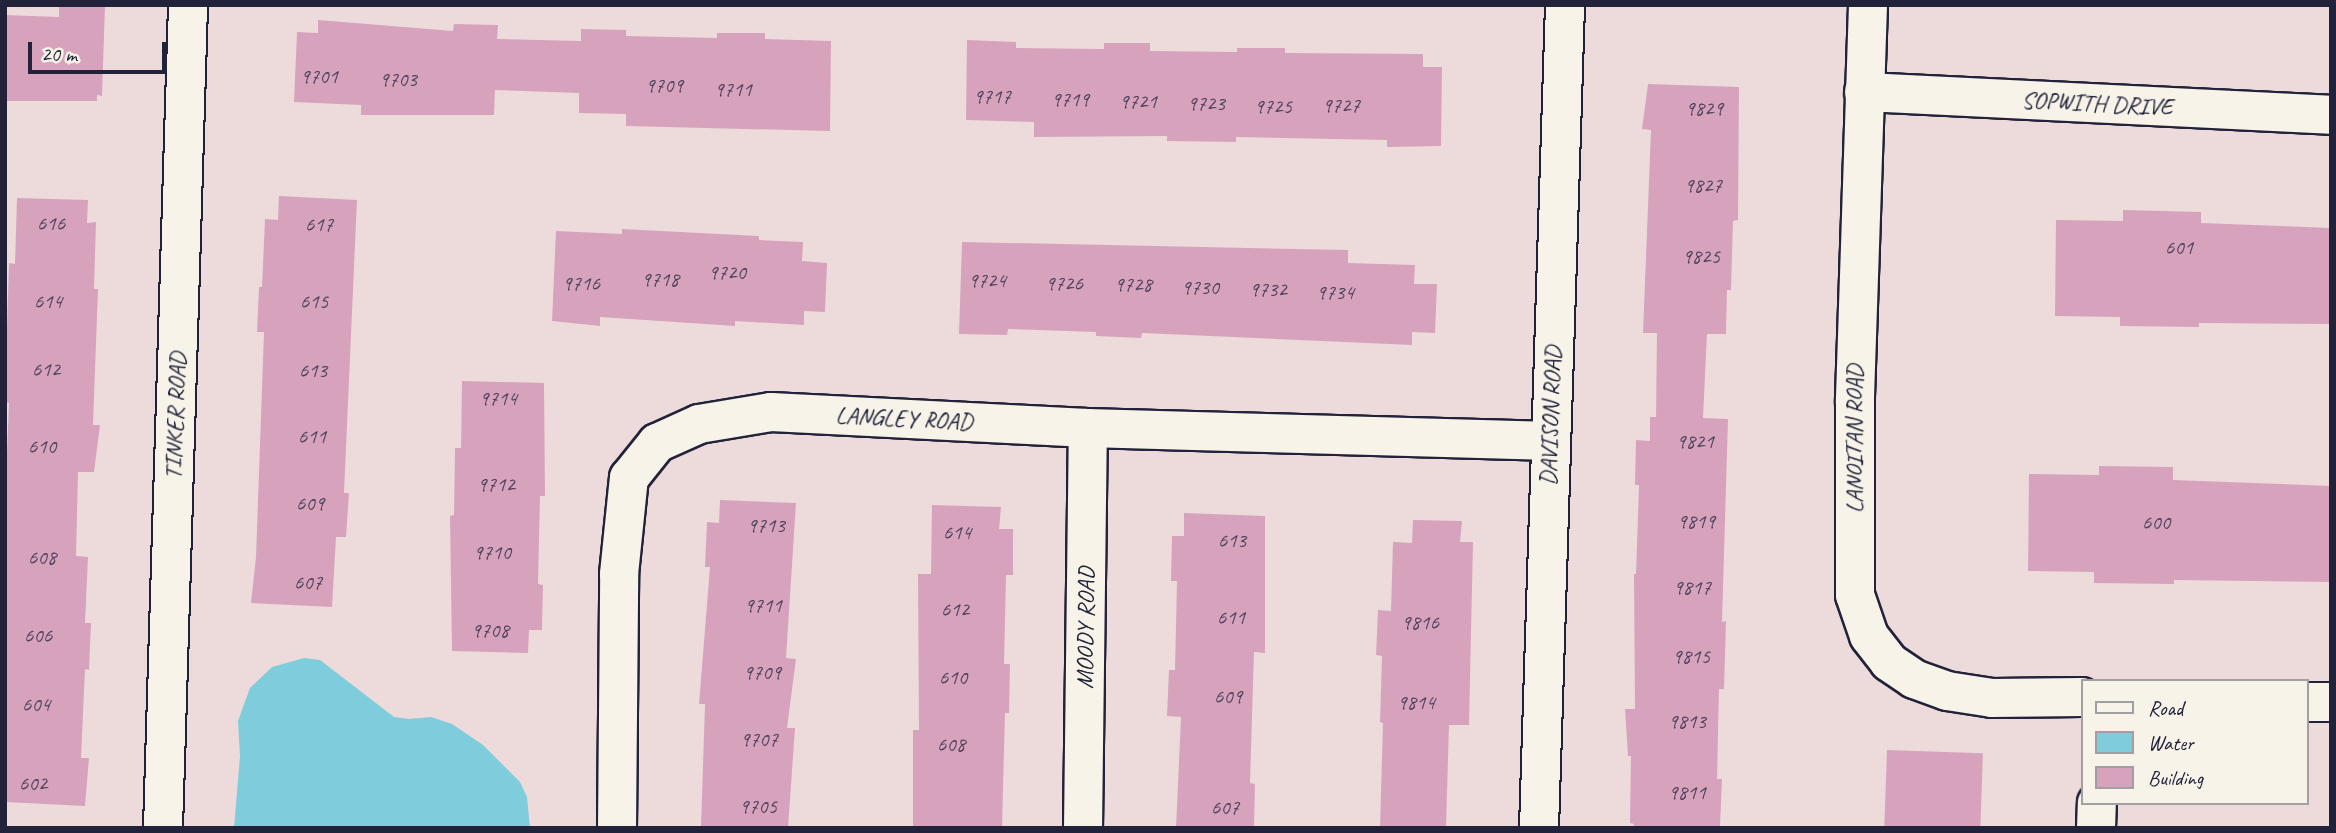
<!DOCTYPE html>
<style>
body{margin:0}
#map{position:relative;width:2336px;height:833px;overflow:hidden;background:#eddbdb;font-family:Caveat,sans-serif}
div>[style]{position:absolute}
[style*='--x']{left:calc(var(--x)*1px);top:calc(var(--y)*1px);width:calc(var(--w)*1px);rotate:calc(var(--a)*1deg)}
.water>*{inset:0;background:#7eccdc}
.building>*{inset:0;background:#d7a3bc;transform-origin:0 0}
.roads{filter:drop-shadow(2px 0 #22223b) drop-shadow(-2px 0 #22223b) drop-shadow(0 2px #22223b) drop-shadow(0 -2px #22223b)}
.minor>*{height:38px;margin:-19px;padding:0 19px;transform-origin:19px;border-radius:19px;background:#f7f3e8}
span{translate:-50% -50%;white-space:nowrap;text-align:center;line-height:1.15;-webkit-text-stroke:7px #f7f3e8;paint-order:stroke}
.number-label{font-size:21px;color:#4f425b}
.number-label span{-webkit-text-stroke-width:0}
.street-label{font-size:24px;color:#22223b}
.frame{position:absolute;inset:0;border:7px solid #22223b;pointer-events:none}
.legend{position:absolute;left:2081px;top:679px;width:228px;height:126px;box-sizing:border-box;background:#f7f3e8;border:2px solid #a29fa3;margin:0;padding:9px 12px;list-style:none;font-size:21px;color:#22223b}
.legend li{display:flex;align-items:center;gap:14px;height:35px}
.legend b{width:35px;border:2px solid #a29fa3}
.scale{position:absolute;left:28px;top:42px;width:138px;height:32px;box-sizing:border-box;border:4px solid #22223b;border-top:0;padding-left:9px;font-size:21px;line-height:24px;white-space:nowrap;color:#22223b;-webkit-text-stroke:5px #f7f3e8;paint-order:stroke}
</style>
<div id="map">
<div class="water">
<div style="clip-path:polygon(304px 658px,320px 660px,394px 717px,409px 719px,431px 717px,452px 724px,483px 745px,520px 782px,527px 797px,530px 828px,234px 828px,240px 756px,238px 721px,250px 688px,272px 667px)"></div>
</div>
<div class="building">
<div style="clip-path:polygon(59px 5px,105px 5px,102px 96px,97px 95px,97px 101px,5px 101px,5px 15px,59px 17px)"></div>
<div style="clip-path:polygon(318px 20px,453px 31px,454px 24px,498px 25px,497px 39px,581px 41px,581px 29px,626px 30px,626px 36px,717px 38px,717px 33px,765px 33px,765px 39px,831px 41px,830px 131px,626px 126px,626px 114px,579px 113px,579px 93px,495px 90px,494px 115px,361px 115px,361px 105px,294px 102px,297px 32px,318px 33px)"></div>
<div style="clip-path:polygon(967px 40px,1016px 42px,1016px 48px,1104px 49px,1104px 43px,1150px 43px,1150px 51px,1237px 52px,1237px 48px,1285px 48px,1285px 53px,1423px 54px,1423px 67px,1442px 67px,1441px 146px,1387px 147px,1387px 140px,1236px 137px,1236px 142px,1167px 141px,1167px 136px,1034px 137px,1034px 122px,966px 120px)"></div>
<div style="clip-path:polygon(1648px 84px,1739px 87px,1738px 220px,1733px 221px,1731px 290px,1727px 290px,1726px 334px,1707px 334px,1703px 418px,1728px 419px,1722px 622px,1726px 621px,1724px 689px,1719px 689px,1717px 779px,1722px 779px,1720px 826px,1633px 828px,1634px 824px,1630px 823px,1631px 756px,1628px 756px,1625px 709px,1635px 709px,1634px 574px,1636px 574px,1639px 485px,1635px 485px,1636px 440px,1650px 441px,1650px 417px,1656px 417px,1657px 333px,1643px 333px,1651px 130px,1642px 129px)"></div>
<div style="clip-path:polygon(279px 196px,357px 200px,344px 493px,349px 493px,346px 537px,336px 537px,332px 607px,251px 603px,256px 557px,264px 332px,257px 332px,259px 287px,262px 287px,265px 219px,278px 220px)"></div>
<div style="clip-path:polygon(17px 198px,88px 200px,87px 223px,96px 222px,94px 289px,98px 289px,93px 425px,100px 425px,94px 472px,78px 472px,76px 556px,88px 557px,85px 623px,91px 623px,89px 670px,85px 669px,81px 758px,89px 758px,85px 806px,5px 802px,5px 502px,9px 403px,5px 402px,5px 393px,9px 263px,15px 264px)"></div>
<div style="clip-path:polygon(2123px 210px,2201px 212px,2201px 223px,2331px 228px,2331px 324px,2199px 323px,2199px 327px,2120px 326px,2120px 317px,2055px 316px,2056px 220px,2123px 221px)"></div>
<div style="clip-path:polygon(622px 229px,759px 236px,759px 240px,803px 242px,802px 261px,827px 263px,825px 312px,804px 311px,804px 325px,735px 321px,735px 326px,600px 317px,600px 326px,552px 321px,556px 231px,622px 234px)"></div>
<div style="clip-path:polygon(962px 242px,1348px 250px,1348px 263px,1415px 265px,1414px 284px,1437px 284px,1435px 333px,1412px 332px,1412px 345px,1142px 333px,1141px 338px,1096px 336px,1096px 332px,1008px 329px,1007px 335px,959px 334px)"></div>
<div style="clip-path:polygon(462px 381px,544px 383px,545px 496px,540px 496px,538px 584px,543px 585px,542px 630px,529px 630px,528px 653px,452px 651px,450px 516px,454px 515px,455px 448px,461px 448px)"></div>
<div style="clip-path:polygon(2099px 466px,2173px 467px,2173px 480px,2331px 486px,2331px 582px,2174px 580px,2174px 584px,2094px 583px,2094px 572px,2028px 571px,2029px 474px,2099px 475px)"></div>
<div style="clip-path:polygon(720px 500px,796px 503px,786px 658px,796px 659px,787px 728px,795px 728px,788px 828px,701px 828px,705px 704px,699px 704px,710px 567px,705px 567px,707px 522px,719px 523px)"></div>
<div style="clip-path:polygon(932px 505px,1001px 507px,999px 529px,1013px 529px,1013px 575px,1006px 575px,1004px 664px,1010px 664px,1009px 713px,1005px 713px,1002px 828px,913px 828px,913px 730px,919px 730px,918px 574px,931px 574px)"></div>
<div style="clip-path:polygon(1184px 513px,1265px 516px,1265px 653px,1254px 652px,1250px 783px,1255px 784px,1254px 828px,1176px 828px,1181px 717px,1167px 716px,1169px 670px,1175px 670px,1177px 581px,1171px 581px,1172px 536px,1184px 536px)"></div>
<div style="clip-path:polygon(1413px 520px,1462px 521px,1460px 542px,1473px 542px,1469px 725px,1449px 725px,1446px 828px,1380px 828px,1383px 723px,1380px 722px,1382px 656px,1376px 655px,1378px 610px,1391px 611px,1393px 542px,1412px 543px)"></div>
<div style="left:1887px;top:750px;width:96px;height:78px;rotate:2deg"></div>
</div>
<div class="roads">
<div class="minor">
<div style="--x:1868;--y:5;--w:398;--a:91.9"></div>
<div style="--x:1855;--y:403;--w:192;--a:90"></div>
<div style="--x:1855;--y:595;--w:43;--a:71.1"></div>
<div style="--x:1869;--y:636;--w:33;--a:52"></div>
<div style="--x:1889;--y:662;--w:30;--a:34"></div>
<div style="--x:1914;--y:679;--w:35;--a:20"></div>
<div style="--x:1947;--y:691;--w:46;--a:8.8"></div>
<div style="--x:1992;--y:698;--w:90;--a:-0.6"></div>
<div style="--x:1864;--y:92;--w:468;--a:2.8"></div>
<div style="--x:2306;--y:702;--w:25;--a:0"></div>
<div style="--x:163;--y:828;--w:823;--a:-88.26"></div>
<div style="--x:617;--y:828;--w:254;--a:-89.5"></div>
<div style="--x:619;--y:574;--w:97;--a:-84.1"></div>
<div style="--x:629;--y:478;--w:45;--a:-51.3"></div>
<div style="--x:657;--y:443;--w:46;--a:-24.3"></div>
<div style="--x:699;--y:424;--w:73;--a:-9.5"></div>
<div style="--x:771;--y:412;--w:317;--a:2.9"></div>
<div style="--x:1088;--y:428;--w:463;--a:1.6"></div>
<div style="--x:1083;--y:828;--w:400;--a:-89.3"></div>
<div style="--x:1539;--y:828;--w:823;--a:-88.19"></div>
<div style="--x:2096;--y:828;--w:25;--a:-88"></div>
</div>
</div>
<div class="number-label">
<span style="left:319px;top:76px">9701</span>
<span style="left:398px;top:79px">9703</span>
<span style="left:664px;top:85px">9709</span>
<span style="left:733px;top:89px">9711</span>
<span style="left:992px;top:96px">9717</span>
<span style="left:1070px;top:99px">9719</span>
<span style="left:1138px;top:101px">9721</span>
<span style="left:1206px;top:103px">9723</span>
<span style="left:1341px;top:105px">9727</span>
<span style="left:1273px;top:106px">9725</span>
<span style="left:1704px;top:108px">9829</span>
<span style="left:1703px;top:185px">9827</span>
<span style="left:51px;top:223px">616</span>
<span style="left:319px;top:224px">617</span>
<span style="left:2179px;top:247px">601</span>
<span style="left:1701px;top:256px">9825</span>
<span style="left:727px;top:272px">9720</span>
<span style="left:660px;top:279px">9718</span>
<span style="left:987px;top:280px">9724</span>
<span style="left:581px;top:283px">9716</span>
<span style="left:1064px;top:283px">9726</span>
<span style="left:1133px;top:284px">9728</span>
<span style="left:1200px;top:287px">9730</span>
<span style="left:1268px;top:289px">9732</span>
<span style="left:1335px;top:292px">9734</span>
<span style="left:48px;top:301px">614</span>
<span style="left:314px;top:301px">615</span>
<span style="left:46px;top:369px">612</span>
<span style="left:313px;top:370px">613</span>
<span style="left:498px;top:398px">9714</span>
<span style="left:312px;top:436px">611</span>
<span style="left:1695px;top:441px">9821</span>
<span style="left:42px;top:446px">610</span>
<span style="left:496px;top:484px">9712</span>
<span style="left:310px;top:503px">609</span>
<span style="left:1696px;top:521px">9819</span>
<span style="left:2156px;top:522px">600</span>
<span style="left:766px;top:525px">9713</span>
<span style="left:957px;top:532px">614</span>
<span style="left:1232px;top:540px">613</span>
<span style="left:492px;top:552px">9710</span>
<span style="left:42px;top:557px">608</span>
<span style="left:308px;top:582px">607</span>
<span style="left:1692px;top:587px">9817</span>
<span style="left:763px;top:605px">9711</span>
<span style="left:955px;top:609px">612</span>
<span style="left:1231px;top:617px">611</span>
<span style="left:1420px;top:622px">9816</span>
<span style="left:490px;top:630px">9708</span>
<span style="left:38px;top:635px">606</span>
<span style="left:1691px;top:656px">9815</span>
<span style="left:762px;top:672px">9709</span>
<span style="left:953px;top:677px">610</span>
<span style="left:1228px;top:696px">609</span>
<span style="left:1416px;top:702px">9814</span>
<span style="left:36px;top:704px">604</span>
<span style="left:1687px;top:721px">9813</span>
<span style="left:759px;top:739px">9707</span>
<span style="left:951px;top:744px">608</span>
<span style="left:33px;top:783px">602</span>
<span style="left:1687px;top:792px">9811</span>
<span style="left:758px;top:806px">9705</span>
<span style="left:1225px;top:807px">607</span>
</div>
<div class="street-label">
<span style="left:2097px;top:104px;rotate:3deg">SOPWITH DRIVE</span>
<span style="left:176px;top:416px;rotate:-88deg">TINKER ROAD</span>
<span style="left:1551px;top:416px;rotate:-88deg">DAVISON ROAD</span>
<span style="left:904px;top:419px;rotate:3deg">LANGLEY ROAD</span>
<span style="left:1855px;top:439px;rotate:-90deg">LANOITAN ROAD</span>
<span style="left:1086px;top:628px;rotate:-89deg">MOODY ROAD</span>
</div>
<div class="frame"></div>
<ul class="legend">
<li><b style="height:9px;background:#f7f3e8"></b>Road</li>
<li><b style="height:19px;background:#7eccdc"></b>Water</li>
<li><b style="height:19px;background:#d7a3bc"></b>Building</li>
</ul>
<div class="scale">20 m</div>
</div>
